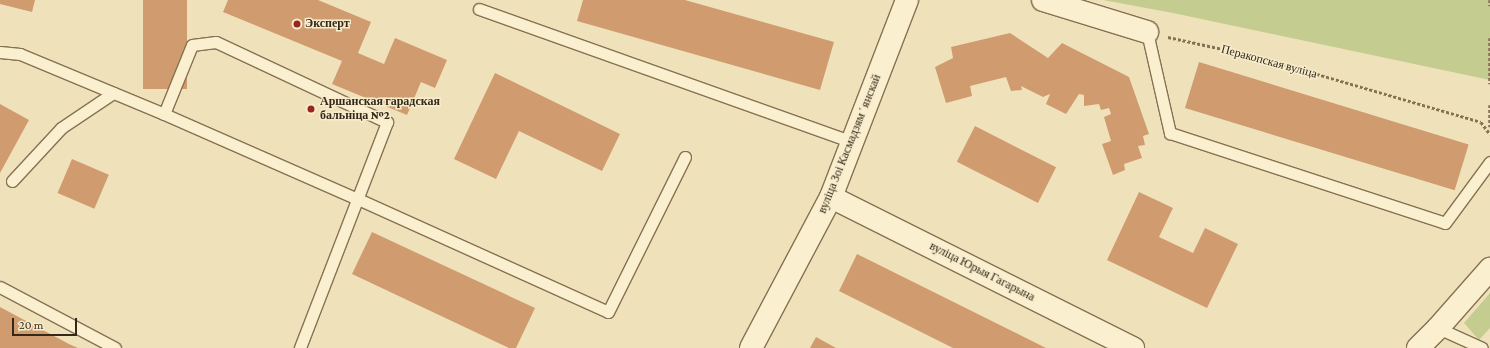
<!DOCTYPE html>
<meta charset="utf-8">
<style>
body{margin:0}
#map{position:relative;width:1490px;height:348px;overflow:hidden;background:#efe2bb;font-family:"Crimson Pro",serif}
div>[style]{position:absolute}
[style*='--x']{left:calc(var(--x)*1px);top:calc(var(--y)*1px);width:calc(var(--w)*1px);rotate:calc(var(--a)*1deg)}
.green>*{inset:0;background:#c4cd8f}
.building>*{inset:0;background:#d09b6f;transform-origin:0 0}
.path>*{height:2.5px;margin-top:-1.25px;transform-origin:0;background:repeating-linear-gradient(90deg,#877154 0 3px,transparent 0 5px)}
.roads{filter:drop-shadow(1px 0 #877154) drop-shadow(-1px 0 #877154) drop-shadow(0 1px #877154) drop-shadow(0 -1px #877154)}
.service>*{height:11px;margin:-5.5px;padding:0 5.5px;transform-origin:5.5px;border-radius:5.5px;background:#faefce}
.minor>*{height:22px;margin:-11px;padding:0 11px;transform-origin:11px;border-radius:11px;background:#faefce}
.dots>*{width:11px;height:11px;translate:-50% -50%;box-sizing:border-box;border:2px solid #f7eccb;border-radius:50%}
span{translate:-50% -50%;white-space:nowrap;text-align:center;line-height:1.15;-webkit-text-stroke:3px #f7eccb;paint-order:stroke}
.poi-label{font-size:12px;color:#35281a;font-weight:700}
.left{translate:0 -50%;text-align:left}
.street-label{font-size:12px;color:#35281a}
.scale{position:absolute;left:12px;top:318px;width:65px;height:18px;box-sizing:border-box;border:2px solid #35281a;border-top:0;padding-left:5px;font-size:12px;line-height:14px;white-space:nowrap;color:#35281a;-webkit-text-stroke:3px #f7eccb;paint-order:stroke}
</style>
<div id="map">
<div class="green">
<div style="clip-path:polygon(1103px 0,1490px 0,1490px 80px,1173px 13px)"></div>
<div style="clip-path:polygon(1490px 293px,1490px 328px,1479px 340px,1464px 323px)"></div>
</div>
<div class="building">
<div style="clip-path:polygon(0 0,35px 0,32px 12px,0 4px)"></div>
<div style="left:143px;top:0;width:44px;height:89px"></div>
<div style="clip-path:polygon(228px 0,318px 0,371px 22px,358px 53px,384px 64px,395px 38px,447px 60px,435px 88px,421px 82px,407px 115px,332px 84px,342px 61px,223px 12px)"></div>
<div style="clip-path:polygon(583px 0,685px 0,834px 42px,820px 90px,577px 21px)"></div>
<div style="clip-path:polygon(1010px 33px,1048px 58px,1062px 43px,1129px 77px,1149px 134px,1143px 136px,1145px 145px,1138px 146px,1142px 158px,1124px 164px,1125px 170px,1113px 175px,1102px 144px,1111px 141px,1104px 117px,1111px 114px,1109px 108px,1101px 110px,1099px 104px,1084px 106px,1084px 95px,1079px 94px,1066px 114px,1046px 104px,1050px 94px,1043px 97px,1021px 86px,1022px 90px,1011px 91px,1006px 77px,970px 86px,972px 96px,946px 103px,935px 67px,953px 58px,951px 47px)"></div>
<div style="left:1199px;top:62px;width:282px;height:48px;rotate:17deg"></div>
<div style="clip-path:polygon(495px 73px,620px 134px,602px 171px,519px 131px,496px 179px,454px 159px)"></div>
<div style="clip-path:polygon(0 104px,29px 120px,0 173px)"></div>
<div style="left:975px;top:126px;width:91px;height:40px;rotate:27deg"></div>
<div style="left:72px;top:159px;width:40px;height:37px;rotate:23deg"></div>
<div style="clip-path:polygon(1139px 192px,1173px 208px,1159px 237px,1193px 253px,1205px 228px,1238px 244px,1207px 308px,1107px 260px)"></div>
<div style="clip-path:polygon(372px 232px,535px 308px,516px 348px,509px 348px,352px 274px)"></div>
<div style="clip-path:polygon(857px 254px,1046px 348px,953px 348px,839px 291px)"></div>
<div style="clip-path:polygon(0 307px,69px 344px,78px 348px,0 348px)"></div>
<div style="clip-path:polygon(816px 337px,836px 348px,810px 348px)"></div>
</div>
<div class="path">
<div style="--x:1490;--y:0;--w:6;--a:90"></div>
<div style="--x:1168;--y:37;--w:93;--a:12.4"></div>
<div style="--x:1259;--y:57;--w:231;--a:16.3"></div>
<div style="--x:1481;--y:122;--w:15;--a:53"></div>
<div style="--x:1490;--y:38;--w:46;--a:90"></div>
<div style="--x:1490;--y:105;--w:22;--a:90"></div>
</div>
<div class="roads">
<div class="service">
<div style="--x:479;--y:9;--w:397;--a:19.6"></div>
<div style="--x:1147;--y:32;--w:104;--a:77.2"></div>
<div style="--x:1170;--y:133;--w:289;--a:18.1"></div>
<div style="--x:1445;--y:223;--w:76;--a:-53.6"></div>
<div style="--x:0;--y:52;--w:20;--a:6"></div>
<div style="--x:20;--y:54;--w:156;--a:22.6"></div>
<div style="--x:164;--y:114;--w:212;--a:23.7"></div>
<div style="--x:358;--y:199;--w:274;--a:24.3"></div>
<div style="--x:608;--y:312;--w:173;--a:-63.6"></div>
<div style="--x:164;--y:114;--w:74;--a:-67.9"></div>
<div style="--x:192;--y:45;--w:24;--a:-7"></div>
<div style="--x:216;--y:42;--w:189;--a:25.1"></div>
<div style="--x:387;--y:122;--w:242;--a:111.1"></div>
<div style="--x:12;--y:181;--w:72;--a:-47.2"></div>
<div style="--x:61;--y:128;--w:63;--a:-33.9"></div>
<div style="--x:0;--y:287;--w:130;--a:27.9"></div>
<div style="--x:1438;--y:328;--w:48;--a:24.4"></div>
</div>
<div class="minor">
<div style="--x:1043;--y:0;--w:109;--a:17.1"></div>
<div style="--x:831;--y:197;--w:338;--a:26.6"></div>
<div style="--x:751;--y:348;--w:171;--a:-62.1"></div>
<div style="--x:831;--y:197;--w:211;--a:-68.9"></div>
<div style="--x:1418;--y:348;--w:28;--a:-45"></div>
<div style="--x:1438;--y:328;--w:79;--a:-48.6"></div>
</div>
</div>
<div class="dots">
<div style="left:297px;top:24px;background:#992522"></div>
<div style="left:311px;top:109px;background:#992522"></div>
</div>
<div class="poi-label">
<span class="left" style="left:305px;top:24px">Эксперт</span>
<span class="left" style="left:320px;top:109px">Аршанская гарадская<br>бальніца №2</span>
</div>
<div class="street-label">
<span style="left:1269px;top:62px;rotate:15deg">Перакопская вуліца</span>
<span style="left:850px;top:144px;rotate:-68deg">вуліца Зоі Касмадзямʼянскай</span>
<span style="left:982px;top:272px;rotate:27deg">вуліца Юрыя Гагарына</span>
</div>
<div class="scale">20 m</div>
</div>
